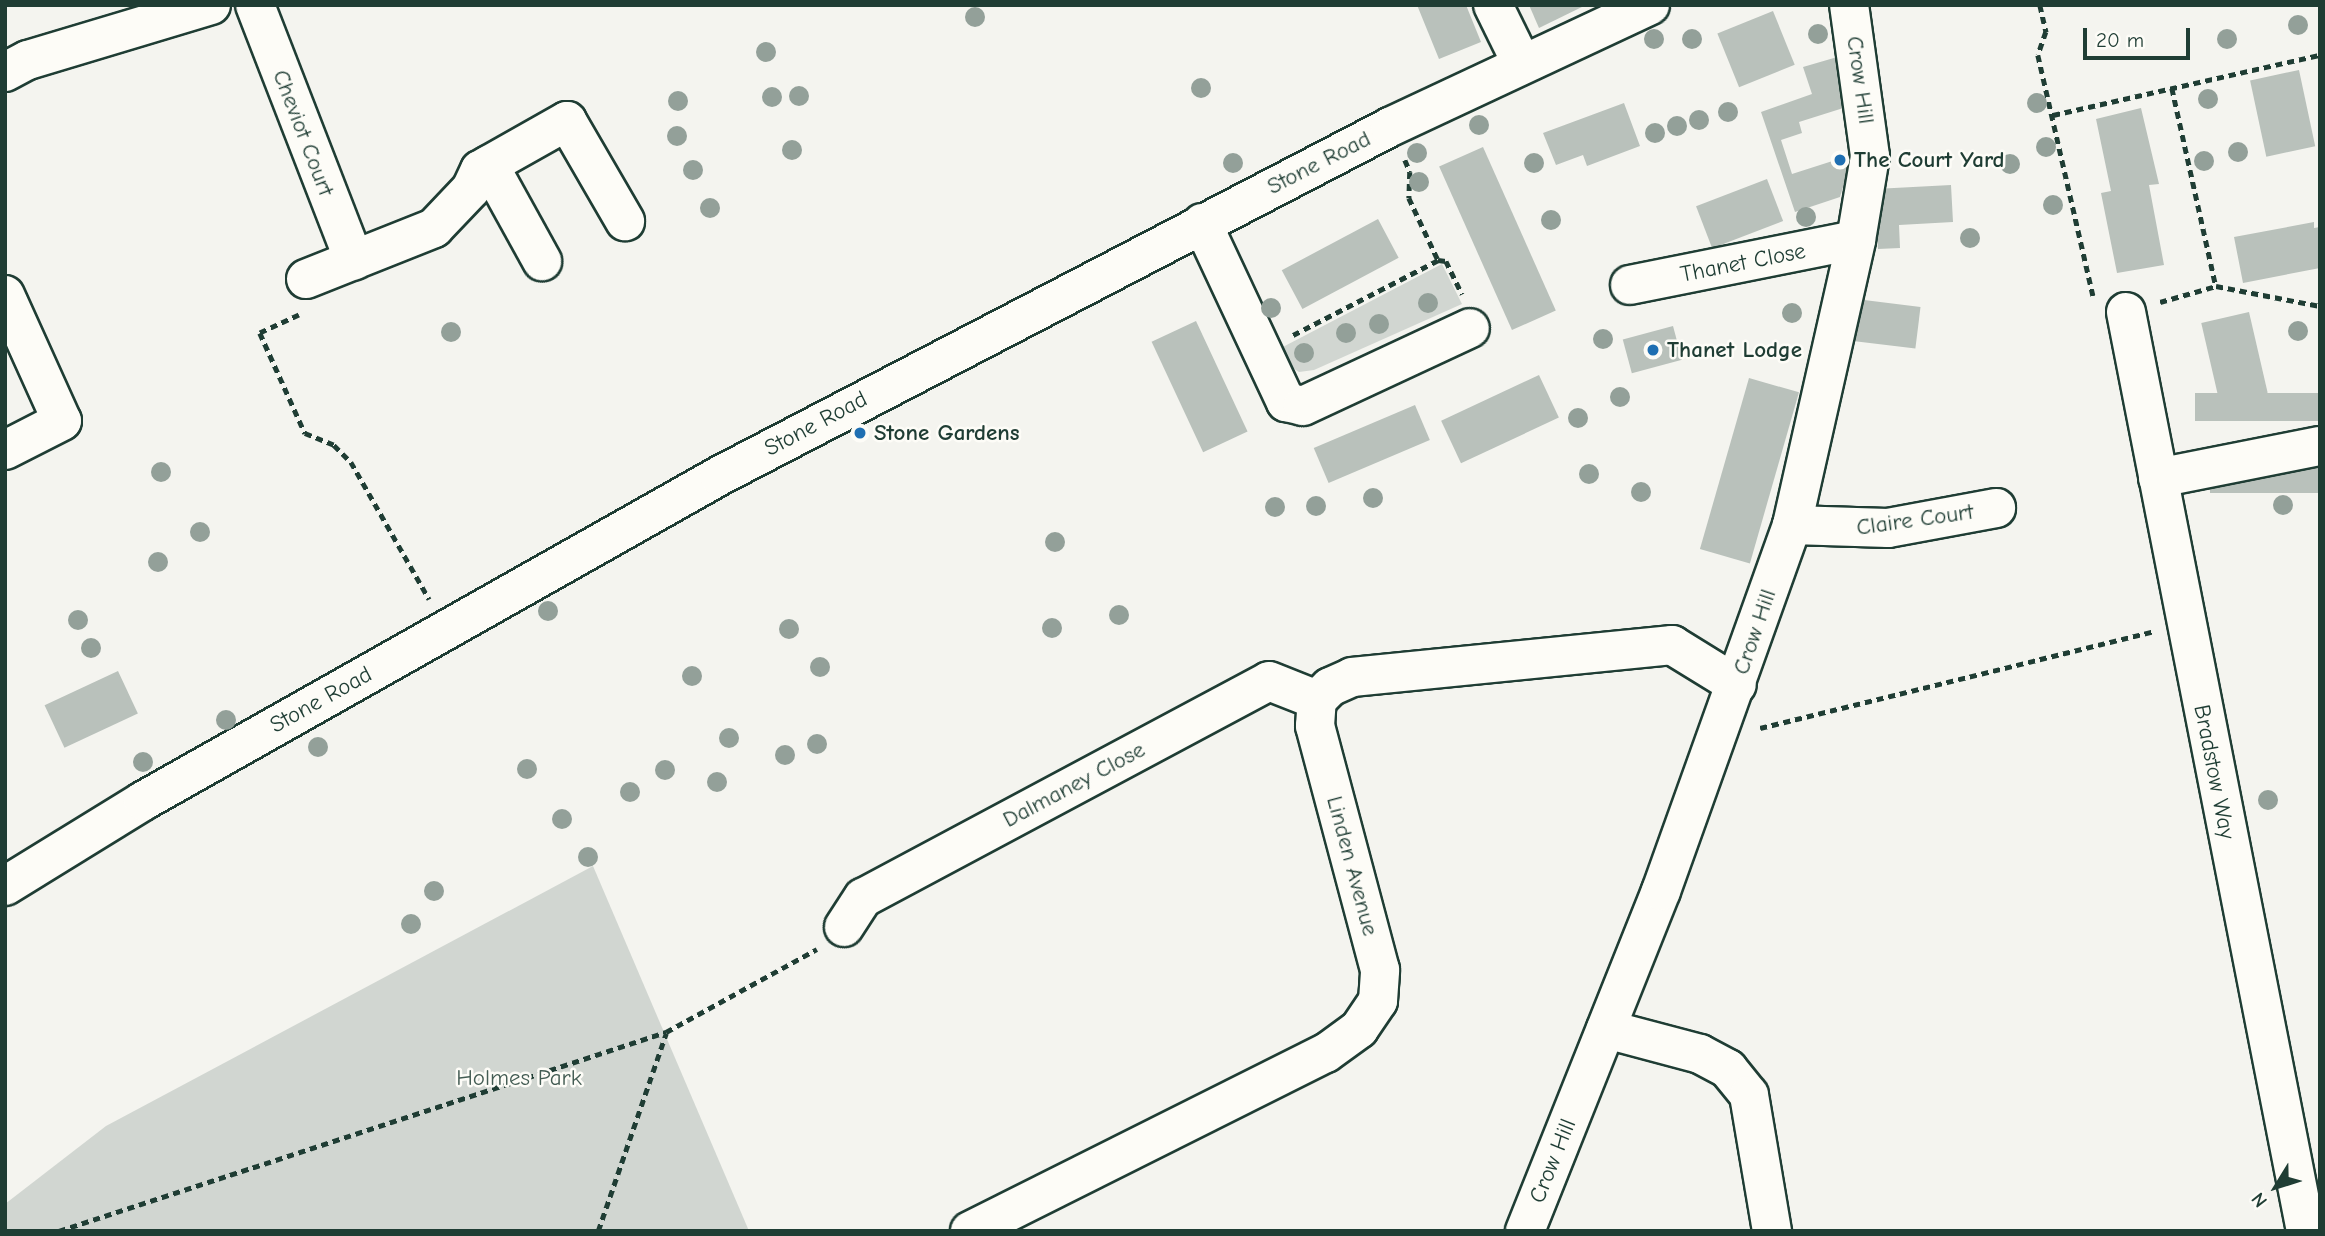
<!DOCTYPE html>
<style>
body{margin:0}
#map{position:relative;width:2325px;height:1236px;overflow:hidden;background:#f4f4ef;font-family:"Comic Neue",sans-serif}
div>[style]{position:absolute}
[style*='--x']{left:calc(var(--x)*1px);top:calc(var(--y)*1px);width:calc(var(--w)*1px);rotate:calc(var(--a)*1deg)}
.green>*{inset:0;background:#d1d6d1}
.building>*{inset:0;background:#b9c1bb;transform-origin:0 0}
.path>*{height:4.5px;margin-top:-2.25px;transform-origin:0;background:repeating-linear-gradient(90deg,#1f3d34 0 7px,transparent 0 12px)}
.roads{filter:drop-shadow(2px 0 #1f3d34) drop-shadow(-2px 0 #1f3d34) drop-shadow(0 2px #1f3d34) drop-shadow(0 -2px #1f3d34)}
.minor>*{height:38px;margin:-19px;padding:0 19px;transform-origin:19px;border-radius:19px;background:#fdfcf7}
.major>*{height:38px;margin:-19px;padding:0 19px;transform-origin:19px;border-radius:19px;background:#fdfcf7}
.trees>*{width:20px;height:20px;margin:-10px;border-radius:50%;background:#93a099}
.dots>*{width:19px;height:19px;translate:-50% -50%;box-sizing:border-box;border:4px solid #fdfcf7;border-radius:50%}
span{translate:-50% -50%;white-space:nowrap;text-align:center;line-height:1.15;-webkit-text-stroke:5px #fdfcf7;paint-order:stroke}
.street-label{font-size:23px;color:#1f3d34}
.poi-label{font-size:23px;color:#1f3d34;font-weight:700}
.left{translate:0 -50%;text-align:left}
.park-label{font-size:23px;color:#435c53}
.frame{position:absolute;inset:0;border:7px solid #1f3d34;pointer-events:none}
.north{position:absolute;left:2241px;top:1152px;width:70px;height:70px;-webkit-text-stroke:5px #fdfcf7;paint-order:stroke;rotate:232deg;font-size:19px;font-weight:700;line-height:28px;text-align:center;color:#1f3d34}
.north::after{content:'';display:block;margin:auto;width:24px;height:32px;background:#1f3d34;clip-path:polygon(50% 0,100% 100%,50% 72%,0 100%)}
.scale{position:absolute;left:2083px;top:28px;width:107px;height:32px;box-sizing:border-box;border:4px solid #1f3d34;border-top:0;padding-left:9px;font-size:21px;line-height:24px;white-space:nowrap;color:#1f3d34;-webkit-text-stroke:5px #fdfcf7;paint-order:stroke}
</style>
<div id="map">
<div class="green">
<div style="clip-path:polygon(1442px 264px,1462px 304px,1314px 370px,1299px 372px,1285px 363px,1279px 349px)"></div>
<div style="clip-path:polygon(593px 866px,749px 1231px,5px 1231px,5px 1204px,106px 1126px)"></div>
</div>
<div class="building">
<div style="clip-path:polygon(1417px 5px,1466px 5px,1481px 42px,1439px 59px)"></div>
<div style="clip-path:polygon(1529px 5px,1586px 5px,1539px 28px)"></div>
<div style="left:1773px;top:11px;width:58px;height:60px;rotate:68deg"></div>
<div style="clip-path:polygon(1851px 53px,1856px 104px,1799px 122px,1802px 133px,1781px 140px,1792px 174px,1845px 157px,1850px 164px,1840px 197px,1795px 212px,1761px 112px,1812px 94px,1803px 67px)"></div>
<div style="left:2299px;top:70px;width:78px;height:50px;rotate:78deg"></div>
<div style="clip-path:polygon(1624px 103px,1640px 146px,1587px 166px,1583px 155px,1556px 165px,1543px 133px)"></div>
<div style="clip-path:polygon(2141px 108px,2159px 184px,2149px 185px,2164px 265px,2117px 273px,2101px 193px,2111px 191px,2096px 119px)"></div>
<div style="left:1483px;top:147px;width:179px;height:48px;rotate:66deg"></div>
<div style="left:1767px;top:179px;width:45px;height:76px;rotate:69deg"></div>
<div style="clip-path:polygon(1951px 185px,1953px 222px,1899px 225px,1900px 248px,1878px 249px,1875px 189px)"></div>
<div style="left:1378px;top:219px;width:44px;height:109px;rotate:62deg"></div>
<div style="clip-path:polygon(2314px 222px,2314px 228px,2320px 227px,2320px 268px,2243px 283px,2234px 237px)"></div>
<div style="left:1856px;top:299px;width:65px;height:42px;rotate:7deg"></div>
<div style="left:2249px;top:312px;width:83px;height:49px;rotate:77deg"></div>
<div style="left:1196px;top:321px;width:122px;height:49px;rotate:65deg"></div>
<div style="left:1673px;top:326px;width:35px;height:52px;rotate:75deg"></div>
<div style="left:1539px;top:375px;width:47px;height:108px;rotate:65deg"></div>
<div style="left:1749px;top:378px;width:52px;height:178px;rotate:16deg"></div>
<div style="left:2320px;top:393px;width:28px;height:125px;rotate:90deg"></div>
<div style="left:1415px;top:405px;width:38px;height:110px;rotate:67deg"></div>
<div style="left:2320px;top:466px;width:27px;height:110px;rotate:90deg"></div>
<div style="left:118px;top:671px;width:47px;height:81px;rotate:65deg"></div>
</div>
<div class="path">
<div style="--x:2040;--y:5;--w:28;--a:77"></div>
<div style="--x:2046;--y:32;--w:24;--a:109"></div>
<div style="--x:2038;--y:55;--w:247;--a:77.1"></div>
<div style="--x:2172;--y:88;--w:203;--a:77.5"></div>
<div style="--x:2053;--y:115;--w:274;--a:-12.7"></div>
<div style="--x:1405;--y:160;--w:13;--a:67"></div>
<div style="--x:1410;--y:172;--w:26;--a:92"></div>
<div style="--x:1409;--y:198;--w:68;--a:64.9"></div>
<div style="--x:1438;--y:260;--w:8;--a:7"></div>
<div style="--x:1446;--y:261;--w:37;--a:64"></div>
<div style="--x:2160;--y:302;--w:58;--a:-15.9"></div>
<div style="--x:2216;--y:286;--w:106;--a:10.9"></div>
<div style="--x:299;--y:315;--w:43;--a:155.2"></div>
<div style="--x:260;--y:333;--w:110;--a:65.8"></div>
<div style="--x:305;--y:433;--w:31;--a:22"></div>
<div style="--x:334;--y:445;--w:24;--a:45"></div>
<div style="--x:351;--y:462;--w:158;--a:60.3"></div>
<div style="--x:1293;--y:335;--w:163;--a:-27.3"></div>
<div style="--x:1760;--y:728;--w:404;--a:-13.8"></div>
<div style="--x:59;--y:1231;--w:639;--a:-18.15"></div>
<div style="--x:666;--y:1032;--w:172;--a:-28.8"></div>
<div style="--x:598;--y:1231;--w:209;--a:-71"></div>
</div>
<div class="roads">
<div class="minor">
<div style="--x:255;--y:5;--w:274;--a:68.8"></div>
<div style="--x:1493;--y:5;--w:66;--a:63.8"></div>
<div style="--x:5;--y:72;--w:26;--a:-28"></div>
<div style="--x:28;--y:60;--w:191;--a:-16.7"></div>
<div style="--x:489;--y:165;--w:110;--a:61.1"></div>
<div style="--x:1202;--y:223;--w:198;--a:64.9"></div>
<div style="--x:1286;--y:402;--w:17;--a:13"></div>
<div style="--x:1303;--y:406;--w:184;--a:-25"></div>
<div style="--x:306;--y:279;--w:138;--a:-21.7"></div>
<div style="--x:434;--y:228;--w:54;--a:-46.5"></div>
<div style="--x:471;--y:189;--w:21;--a:-65"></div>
<div style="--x:480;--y:170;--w:100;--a:-29.4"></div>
<div style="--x:567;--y:121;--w:116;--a:59.9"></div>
<div style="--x:1630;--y:285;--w:230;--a:-11.3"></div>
<div style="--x:5;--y:295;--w:138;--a:65.7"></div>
<div style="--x:62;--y:421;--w:64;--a:153"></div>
<div style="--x:2126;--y:312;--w:936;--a:78.92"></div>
<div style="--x:2158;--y:478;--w:165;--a:-11.2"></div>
<div style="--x:1792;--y:525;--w:96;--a:1.8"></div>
<div style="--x:1888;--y:528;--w:110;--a:-10.5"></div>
<div style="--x:844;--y:927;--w:35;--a:-57"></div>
<div style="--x:863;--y:898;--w:460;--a:-28.1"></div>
<div style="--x:1269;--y:681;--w:52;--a:21.6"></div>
<div style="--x:1606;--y:1029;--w:97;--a:14.9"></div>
<div style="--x:1700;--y:1054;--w:32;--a:28"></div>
<div style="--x:1728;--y:1069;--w:33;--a:51"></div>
<div style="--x:1749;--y:1095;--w:138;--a:80.4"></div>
<div style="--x:970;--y:1231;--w:398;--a:-26.6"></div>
<div style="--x:1326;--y:1053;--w:41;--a:-36"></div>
<div style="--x:1359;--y:1029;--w:34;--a:-56"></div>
<div style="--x:1378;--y:1001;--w:31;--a:-86"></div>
<div style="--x:1380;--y:970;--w:253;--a:-104.9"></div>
<div style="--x:1315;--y:726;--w:26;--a:-86"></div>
<div style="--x:1317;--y:700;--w:18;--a:-45"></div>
<div style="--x:1330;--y:687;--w:24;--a:-24"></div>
<div style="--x:1352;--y:677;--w:322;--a:-5.7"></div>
<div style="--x:1672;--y:645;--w:76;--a:31.6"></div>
<div style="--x:1525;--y:1231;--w:366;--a:-68.2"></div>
<div style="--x:1661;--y:891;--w:389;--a:-70.3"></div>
<div style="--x:1792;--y:525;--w:292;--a:-77.3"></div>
<div style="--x:1856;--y:240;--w:85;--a:-80.5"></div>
<div style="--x:1870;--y:156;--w:152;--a:-97.9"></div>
</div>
<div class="major">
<div style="--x:5;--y:886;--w:162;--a:-31.6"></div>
<div style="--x:143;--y:801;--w:661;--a:-29.43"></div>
<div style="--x:719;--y:476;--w:756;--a:-27.48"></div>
<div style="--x:1390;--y:127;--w:287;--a:-25.1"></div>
</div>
</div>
<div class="trees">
<div style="left:975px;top:17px"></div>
<div style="left:2298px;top:25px"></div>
<div style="left:1818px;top:34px"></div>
<div style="left:1654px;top:39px"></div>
<div style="left:1692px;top:39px"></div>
<div style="left:2227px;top:39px"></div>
<div style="left:766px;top:52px"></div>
<div style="left:1201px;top:88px"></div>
<div style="left:799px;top:96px"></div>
<div style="left:772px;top:97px"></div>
<div style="left:2208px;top:99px"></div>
<div style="left:678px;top:101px"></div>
<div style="left:2037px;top:103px"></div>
<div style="left:1728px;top:112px"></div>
<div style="left:1699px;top:120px"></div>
<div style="left:1479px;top:125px"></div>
<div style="left:1677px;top:126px"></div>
<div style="left:1655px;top:133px"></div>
<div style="left:677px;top:136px"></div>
<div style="left:2046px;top:147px"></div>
<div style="left:792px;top:150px"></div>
<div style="left:2238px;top:152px"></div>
<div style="left:1417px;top:153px"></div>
<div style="left:2204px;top:161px"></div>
<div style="left:1233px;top:163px"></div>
<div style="left:1534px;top:163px"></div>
<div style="left:2010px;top:164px"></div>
<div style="left:693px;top:170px"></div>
<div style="left:1419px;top:182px"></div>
<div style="left:2053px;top:205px"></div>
<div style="left:710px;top:208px"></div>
<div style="left:1806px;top:217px"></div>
<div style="left:1551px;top:220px"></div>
<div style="left:1970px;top:238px"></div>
<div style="left:1428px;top:303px"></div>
<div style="left:1271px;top:308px"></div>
<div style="left:1792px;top:313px"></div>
<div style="left:1379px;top:324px"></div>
<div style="left:2298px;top:331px"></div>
<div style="left:451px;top:332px"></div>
<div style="left:1346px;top:333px"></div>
<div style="left:1603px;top:339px"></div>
<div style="left:1304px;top:353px"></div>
<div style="left:1620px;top:397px"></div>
<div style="left:1578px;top:418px"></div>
<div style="left:161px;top:472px"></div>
<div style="left:1589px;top:474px"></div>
<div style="left:1641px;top:492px"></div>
<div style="left:1373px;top:498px"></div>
<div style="left:2283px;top:505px"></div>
<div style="left:1316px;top:506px"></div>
<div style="left:1275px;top:507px"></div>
<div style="left:200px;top:532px"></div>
<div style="left:1055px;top:542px"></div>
<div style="left:158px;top:562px"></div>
<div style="left:548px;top:611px"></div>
<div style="left:1119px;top:615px"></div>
<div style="left:78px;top:620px"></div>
<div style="left:1052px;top:628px"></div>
<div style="left:789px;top:629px"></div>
<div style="left:91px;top:648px"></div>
<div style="left:820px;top:667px"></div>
<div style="left:692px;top:676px"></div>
<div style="left:226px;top:720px"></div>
<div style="left:729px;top:738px"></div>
<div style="left:817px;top:744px"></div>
<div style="left:318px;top:747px"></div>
<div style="left:785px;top:755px"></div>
<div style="left:143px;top:762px"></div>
<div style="left:527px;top:769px"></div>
<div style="left:665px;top:770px"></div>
<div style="left:717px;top:782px"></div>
<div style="left:630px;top:792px"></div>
<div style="left:2268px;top:800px"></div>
<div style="left:562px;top:819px"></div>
<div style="left:588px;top:857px"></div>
<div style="left:434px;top:891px"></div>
<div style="left:411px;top:924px"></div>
</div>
<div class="dots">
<div style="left:1840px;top:160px;background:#1f6fb2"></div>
<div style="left:1653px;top:350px;background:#1f6fb2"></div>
<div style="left:860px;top:433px;background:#1f6fb2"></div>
</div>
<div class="street-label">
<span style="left:1860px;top:80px;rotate:82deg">Crow Hill</span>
<span style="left:303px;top:133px;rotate:69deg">Cheviot Court</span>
<span style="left:1319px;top:163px;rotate:-27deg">Stone Road</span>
<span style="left:1743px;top:263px;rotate:-11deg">Thanet Close</span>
<span style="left:816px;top:424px;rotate:-28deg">Stone Road</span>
<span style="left:1915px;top:520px;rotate:-8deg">Claire Court</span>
<span style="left:1755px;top:632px;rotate:-71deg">Crow Hill</span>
<span style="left:321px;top:700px;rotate:-29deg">Stone Road</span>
<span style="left:2214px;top:772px;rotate:79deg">Bradstow Way</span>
<span style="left:1074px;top:785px;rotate:-28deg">Dalmaney Close</span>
<span style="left:1352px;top:866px;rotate:75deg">Linden Avenue</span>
<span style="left:1553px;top:1161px;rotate:-68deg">Crow Hill</span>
</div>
<div class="poi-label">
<span class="left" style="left:1854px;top:160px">The Court Yard</span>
<span class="left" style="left:1667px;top:350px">Thanet Lodge</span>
<span class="left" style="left:874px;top:433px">Stone Gardens</span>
</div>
<div class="park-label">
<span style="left:519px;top:1078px">Holmes Park</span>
</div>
<div class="frame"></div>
<div class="north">N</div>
<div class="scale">20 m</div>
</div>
